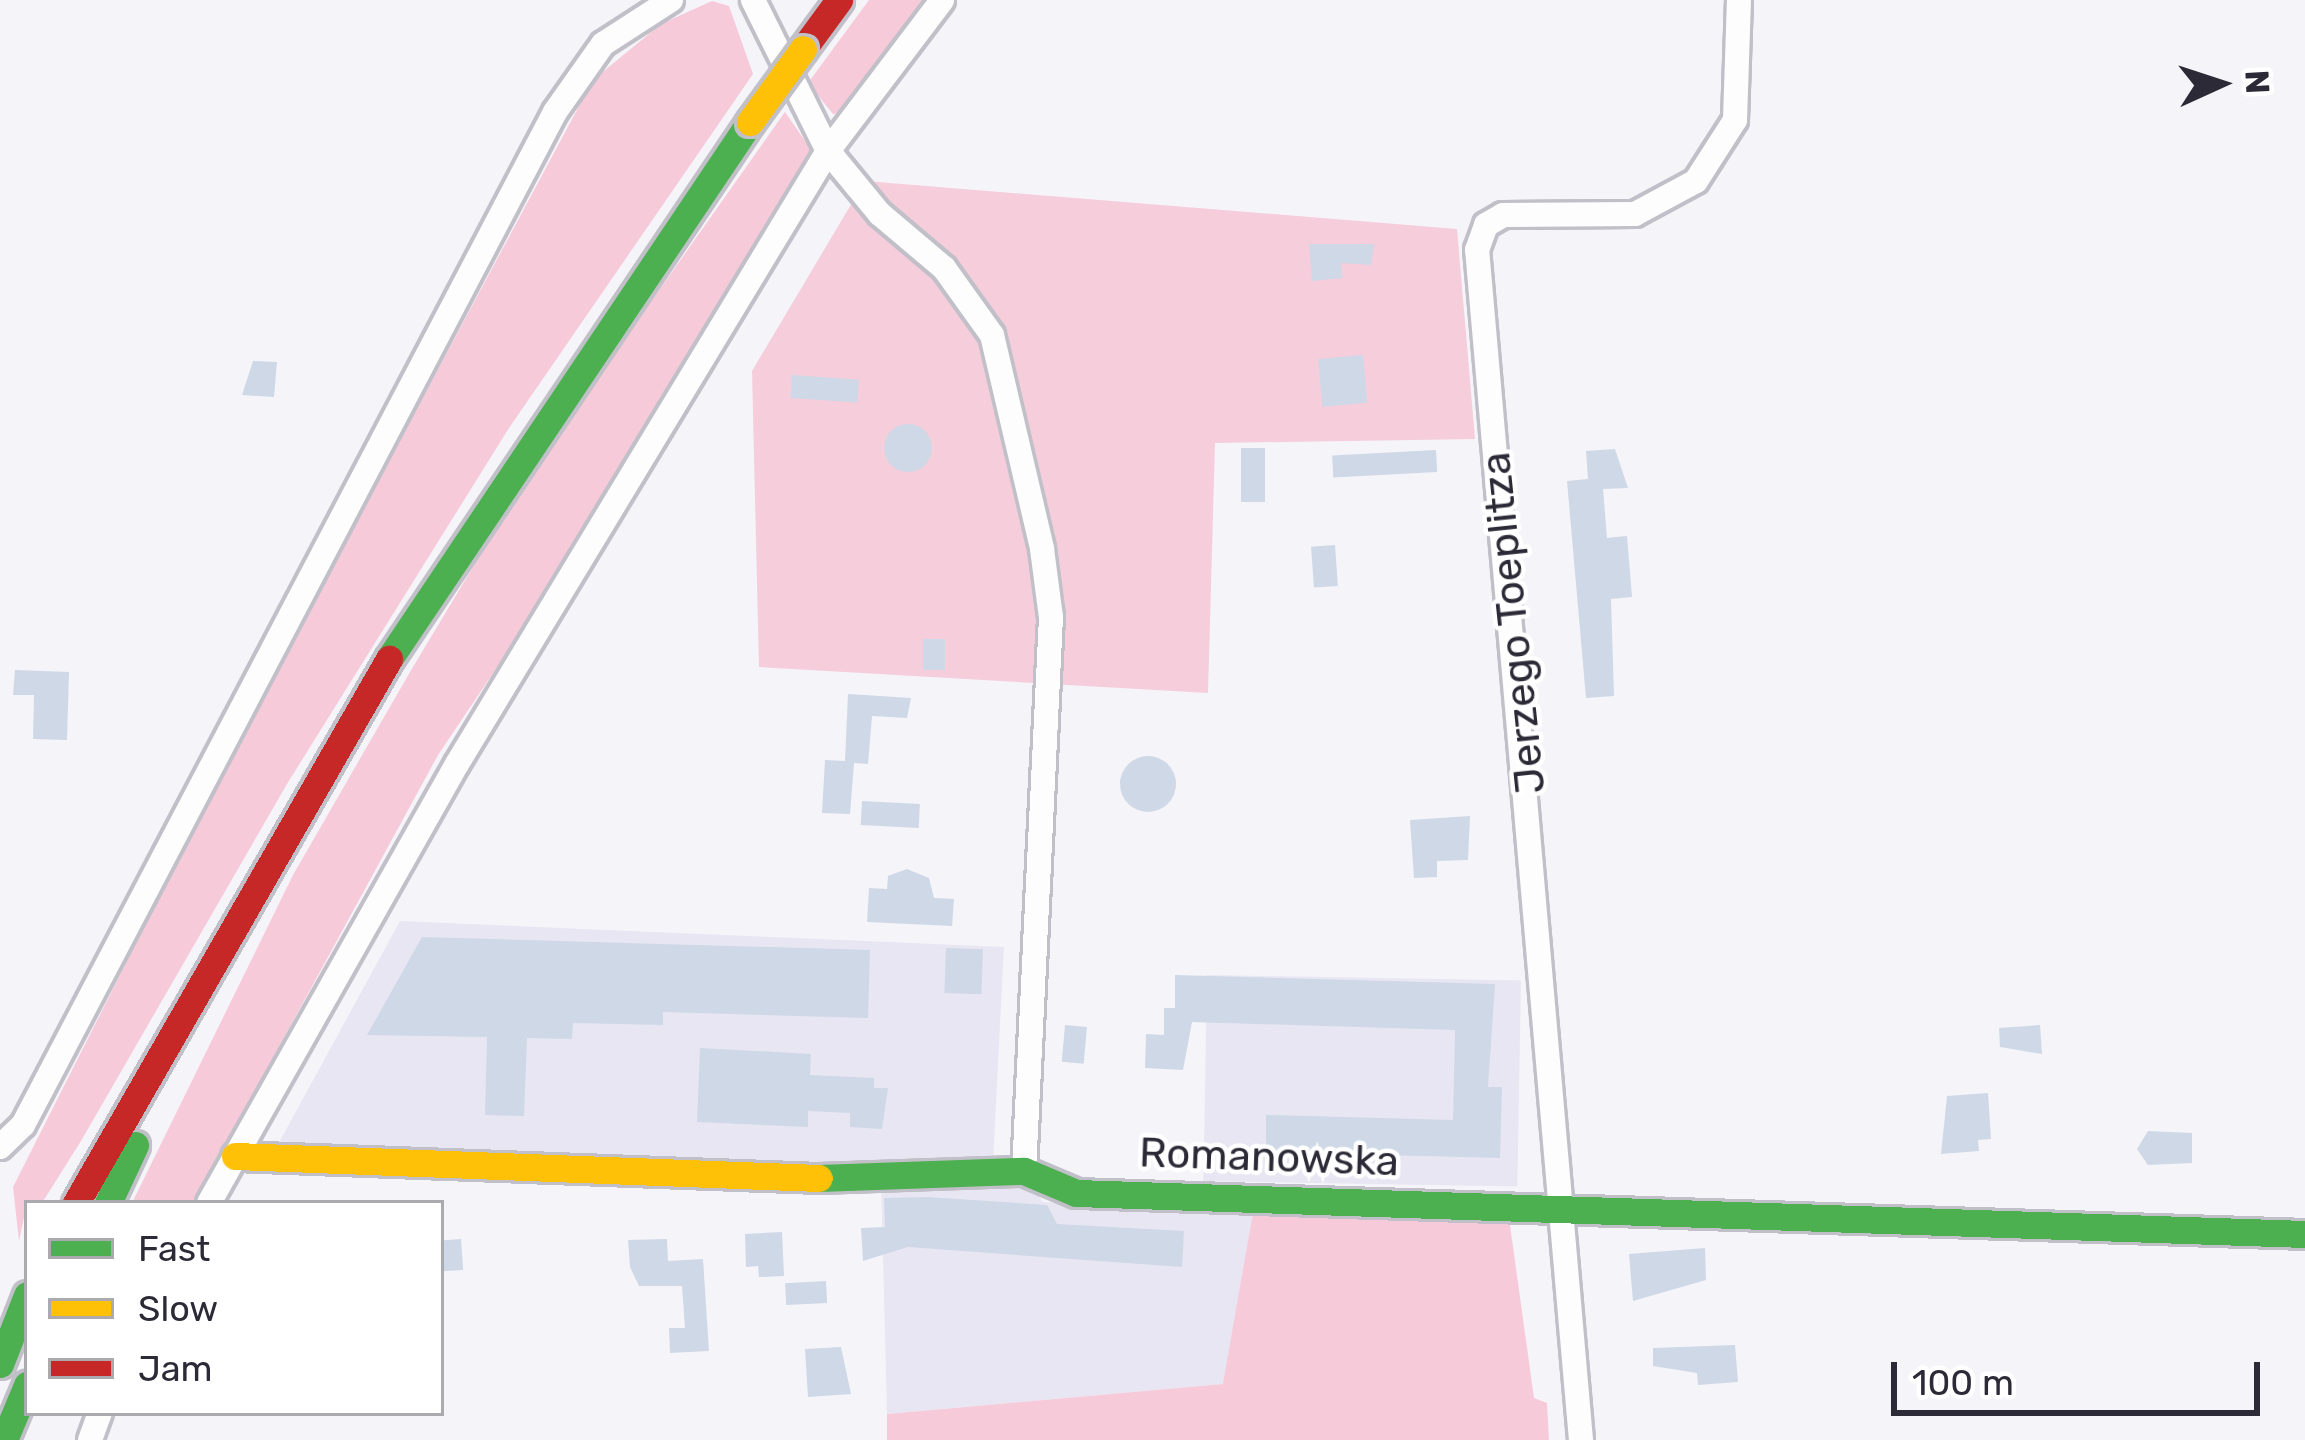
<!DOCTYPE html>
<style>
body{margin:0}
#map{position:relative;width:2305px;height:1440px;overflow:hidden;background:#f5f4f9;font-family:Rubik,sans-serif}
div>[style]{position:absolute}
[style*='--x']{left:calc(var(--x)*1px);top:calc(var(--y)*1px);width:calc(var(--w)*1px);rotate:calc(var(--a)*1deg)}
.built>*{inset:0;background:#e8e6f2;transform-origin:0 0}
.green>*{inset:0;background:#f7cada}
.forest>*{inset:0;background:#f5cddb}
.building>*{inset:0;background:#cfd8e7;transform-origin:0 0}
.round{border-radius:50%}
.roads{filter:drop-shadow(3px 0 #c1c0c8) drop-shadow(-3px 0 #c1c0c8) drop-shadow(0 3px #c1c0c8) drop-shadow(0 -3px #c1c0c8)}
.street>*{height:24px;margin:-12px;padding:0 12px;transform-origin:12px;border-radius:12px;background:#fefdfe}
.fast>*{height:27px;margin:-13.5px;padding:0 13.5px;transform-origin:13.5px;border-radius:13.5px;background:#4caf50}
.slow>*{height:27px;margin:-13.5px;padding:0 13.5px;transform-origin:13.5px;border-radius:13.5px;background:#ffc107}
.jam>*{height:27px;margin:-13.5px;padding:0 13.5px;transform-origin:13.5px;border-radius:13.5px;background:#c62828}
.bridges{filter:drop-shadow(3px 0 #c1c0c8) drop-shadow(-3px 0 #c1c0c8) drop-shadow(0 3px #c1c0c8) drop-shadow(0 -3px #c1c0c8)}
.slow-bridge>*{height:27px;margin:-13.5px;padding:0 13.5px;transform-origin:13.5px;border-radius:13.5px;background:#ffc107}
span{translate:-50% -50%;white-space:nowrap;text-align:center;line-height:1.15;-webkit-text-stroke:9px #fff;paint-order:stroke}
.street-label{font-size:42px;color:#2c2a36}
.legend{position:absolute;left:24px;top:1200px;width:420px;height:216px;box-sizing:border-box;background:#fff;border:3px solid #abaaaf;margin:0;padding:15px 21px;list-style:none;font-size:36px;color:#2c2a36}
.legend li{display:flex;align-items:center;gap:24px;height:60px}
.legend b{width:60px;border:3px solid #abaaaf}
.north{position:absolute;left:2161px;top:24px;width:120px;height:120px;-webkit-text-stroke:9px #fff;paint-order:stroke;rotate:87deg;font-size:33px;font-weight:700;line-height:48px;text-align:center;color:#2c2a36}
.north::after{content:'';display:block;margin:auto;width:42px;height:54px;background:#2c2a36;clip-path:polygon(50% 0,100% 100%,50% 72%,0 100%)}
.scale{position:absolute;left:1891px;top:1362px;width:369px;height:54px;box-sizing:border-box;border:6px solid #2c2a36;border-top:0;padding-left:15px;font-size:36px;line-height:42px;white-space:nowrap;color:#2c2a36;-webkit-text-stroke:9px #fff;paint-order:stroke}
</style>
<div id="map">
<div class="built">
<div style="clip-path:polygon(400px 921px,1004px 947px,993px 1161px,847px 1166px,276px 1148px)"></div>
<div style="left:1207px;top:975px;width:314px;height:206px;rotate:1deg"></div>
<div style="clip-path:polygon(881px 1178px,1029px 1183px,1043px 1202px,1253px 1212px,1224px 1384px,887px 1414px)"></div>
</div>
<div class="green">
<div style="clip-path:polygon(869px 0,925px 0,845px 112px,833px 114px,808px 83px)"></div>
<div style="clip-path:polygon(712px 1px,729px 6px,753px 74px,509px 428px,287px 784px,81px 1141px,42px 1203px,27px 1203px,19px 1241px,13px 1187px,226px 765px,593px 80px,661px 24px)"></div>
<div style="clip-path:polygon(785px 112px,812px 151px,549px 590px,438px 755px,194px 1203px,132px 1203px,293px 875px,410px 672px,527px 477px)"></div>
<div style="clip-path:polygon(1253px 1212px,1509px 1218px,1534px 1398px,1547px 1403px,1549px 1440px,887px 1440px,887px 1414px,1223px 1384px)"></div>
</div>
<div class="forest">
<div style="clip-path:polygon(865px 181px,1457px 229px,1475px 439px,1215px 443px,1208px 693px,759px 667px,752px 371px)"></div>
</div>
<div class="building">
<div style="clip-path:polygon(1309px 244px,1374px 244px,1371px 265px,1341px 263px,1342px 278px,1312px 281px)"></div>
<div style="left:1363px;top:355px;width:48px;height:45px;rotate:85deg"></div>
<div style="clip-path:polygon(253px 361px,277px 362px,274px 397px,242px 395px)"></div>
<div style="left:792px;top:375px;width:67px;height:23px;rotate:4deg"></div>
<div class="round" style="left:884px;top:424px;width:48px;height:48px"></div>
<div style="left:1241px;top:448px;width:24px;height:54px"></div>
<div style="clip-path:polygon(1615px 449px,1628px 488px,1603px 489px,1607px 538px,1627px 536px,1632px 597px,1611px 599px,1614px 696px,1586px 698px,1567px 481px,1588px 479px,1586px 451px)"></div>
<div style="left:1436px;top:450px;width:22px;height:104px;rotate:87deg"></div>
<div style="left:1335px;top:545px;width:41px;height:24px;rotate:86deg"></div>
<div style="left:923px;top:639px;width:22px;height:31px"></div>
<div style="clip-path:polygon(15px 670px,69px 672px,67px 740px,33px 739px,34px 695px,13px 695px)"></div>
<div style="clip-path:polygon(848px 694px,911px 698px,907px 718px,872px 716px,868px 764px,854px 763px,850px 814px,822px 813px,825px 760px,845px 761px)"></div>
<div class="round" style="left:1120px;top:756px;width:56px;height:56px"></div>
<div style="left:862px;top:801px;width:58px;height:24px;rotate:3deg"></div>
<div style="clip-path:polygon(1470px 816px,1468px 860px,1437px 861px,1437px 877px,1414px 878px,1410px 820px)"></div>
<div style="clip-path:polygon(907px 869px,929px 878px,934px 898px,954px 899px,952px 926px,867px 922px,869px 888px,887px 889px,888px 876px)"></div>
<div style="clip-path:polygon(422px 937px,870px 950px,868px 1018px,663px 1012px,663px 1025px,573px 1023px,572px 1039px,527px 1038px,524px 1116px,485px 1115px,487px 1037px,367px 1035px)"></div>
<div style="left:946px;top:948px;width:37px;height:45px;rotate:2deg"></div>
<div style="clip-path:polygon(1175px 975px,1495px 984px,1488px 1087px,1502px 1087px,1500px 1158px,1266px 1152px,1266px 1115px,1453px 1120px,1455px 1030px,1192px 1022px,1183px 1070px,1145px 1068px,1146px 1034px,1164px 1035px,1164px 1008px,1175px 1008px)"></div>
<div style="left:1065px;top:1025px;width:22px;height:37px;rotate:5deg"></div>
<div style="clip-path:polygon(2040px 1025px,2042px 1054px,2000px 1047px,1999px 1028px)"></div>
<div style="clip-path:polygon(700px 1048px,811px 1054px,810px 1075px,874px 1078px,874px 1088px,888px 1088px,882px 1129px,850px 1127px,850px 1113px,808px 1111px,808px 1127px,697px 1122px)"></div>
<div style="clip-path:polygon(1988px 1093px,1991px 1139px,1978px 1140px,1979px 1151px,1941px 1154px,1947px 1096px)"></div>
<div style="clip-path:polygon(2148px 1131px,2192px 1133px,2192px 1163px,2148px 1165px,2137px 1149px)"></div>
<div style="clip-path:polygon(927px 1197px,1047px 1205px,1057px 1224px,1184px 1231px,1182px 1267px,908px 1247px,863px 1261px,861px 1228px,885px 1227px,884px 1198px)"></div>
<div style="clip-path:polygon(782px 1232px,784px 1276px,759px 1277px,758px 1266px,746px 1267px,745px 1234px)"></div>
<div style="left:461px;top:1239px;width:31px;height:20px;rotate:86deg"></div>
<div style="clip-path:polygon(667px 1239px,668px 1261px,703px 1259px,709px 1351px,670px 1353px,669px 1328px,685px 1328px,682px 1286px,639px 1286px,630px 1267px,628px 1240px)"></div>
<div style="clip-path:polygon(1705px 1248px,1706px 1280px,1633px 1301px,1629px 1254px)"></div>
<div style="left:826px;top:1281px;width:22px;height:41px;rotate:87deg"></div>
<div style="clip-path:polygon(1735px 1345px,1738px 1382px,1698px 1385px,1697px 1373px,1653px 1366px,1653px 1348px)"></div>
<div style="clip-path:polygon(841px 1347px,851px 1394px,808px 1397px,805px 1349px)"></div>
</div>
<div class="roads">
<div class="street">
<div style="--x:753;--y:0;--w:169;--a:63.6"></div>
<div style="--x:828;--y:151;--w:82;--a:50.5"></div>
<div style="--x:880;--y:214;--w:84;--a:40.2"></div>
<div style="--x:944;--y:268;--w:82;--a:54.4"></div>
<div style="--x:992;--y:335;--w:220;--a:76.8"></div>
<div style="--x:1042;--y:549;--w:69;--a:82.5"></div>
<div style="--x:1051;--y:617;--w:555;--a:92.79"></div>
<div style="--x:0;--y:1147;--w:32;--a:-44"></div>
<div style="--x:23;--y:1125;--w:1144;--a:-62.29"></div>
<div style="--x:555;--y:112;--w:83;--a:-54.8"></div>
<div style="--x:603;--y:44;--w:81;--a:-32.9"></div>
<div style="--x:209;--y:1203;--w:504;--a:-60.54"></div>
<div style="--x:457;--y:764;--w:717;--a:-58.82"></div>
<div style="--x:828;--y:151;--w:189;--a:-52.9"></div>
<div style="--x:90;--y:1440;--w:29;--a:-70"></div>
<div style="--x:1581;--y:1440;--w:1195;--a:-94.99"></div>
<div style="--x:1477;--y:250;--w:27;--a:-70"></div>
<div style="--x:1486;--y:225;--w:20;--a:-30"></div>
<div style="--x:1503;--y:215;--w:132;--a:-0.4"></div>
<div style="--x:1635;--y:214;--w:69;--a:-28.4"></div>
<div style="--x:1696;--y:181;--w:72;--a:-57.4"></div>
<div style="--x:1735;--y:120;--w:120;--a:-88.1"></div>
</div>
<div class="fast">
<div style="--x:389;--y:659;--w:647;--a:-56.09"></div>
<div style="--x:819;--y:1178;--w:205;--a:-2"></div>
<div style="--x:1024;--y:1171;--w:56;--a:22.9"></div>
<div style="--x:1076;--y:1193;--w:1230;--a:1.91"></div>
<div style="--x:108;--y:1203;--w:64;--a:-65"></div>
<div style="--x:0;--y:1364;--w:74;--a:-68.6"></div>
<div style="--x:4;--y:1440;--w:60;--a:-67.3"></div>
</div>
<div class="slow">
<div style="--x:235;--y:1156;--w:584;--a:2.16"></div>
</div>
<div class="jam">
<div style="--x:803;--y:49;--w:61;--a:-53.7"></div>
<div style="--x:76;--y:1203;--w:628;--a:-60.09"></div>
</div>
</div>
<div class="bridges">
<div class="slow-bridge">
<div style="--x:750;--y:122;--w:90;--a:-54"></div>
</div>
</div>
<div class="street-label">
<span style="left:1513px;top:623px;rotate:-96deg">Jerzego Toeplitza</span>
<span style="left:1269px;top:1157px;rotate:2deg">Romanowska</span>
</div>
<ul class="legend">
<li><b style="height:15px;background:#4caf50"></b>Fast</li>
<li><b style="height:15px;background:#ffc107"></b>Slow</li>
<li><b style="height:15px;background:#c62828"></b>Jam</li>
</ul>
<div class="north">N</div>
<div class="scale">100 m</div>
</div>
